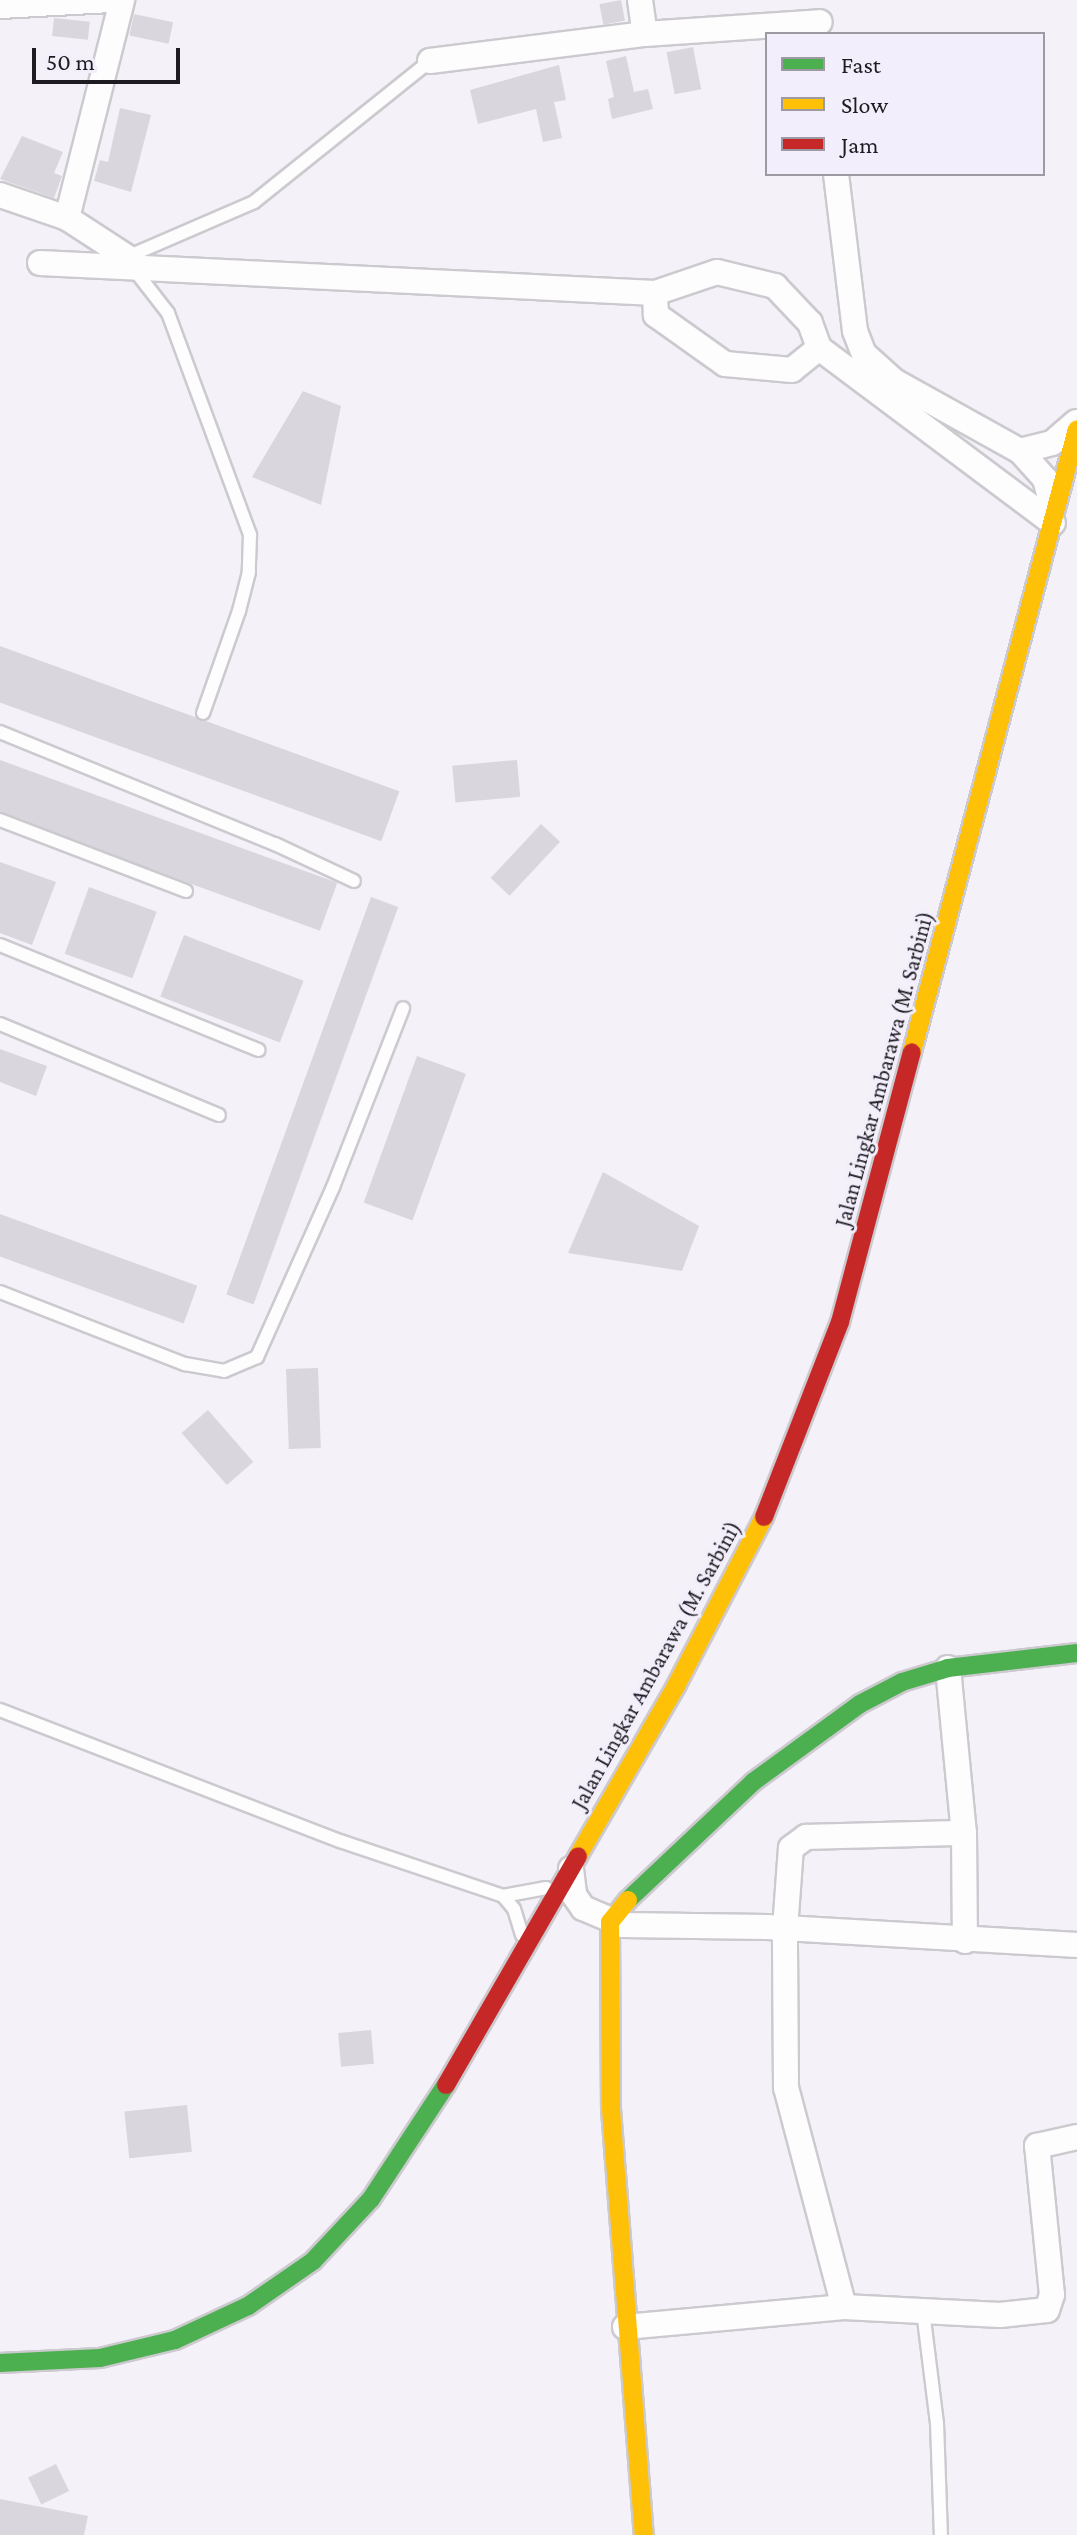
<!DOCTYPE html>
<style>
body{margin:0}
#map{position:relative;width:1077px;height:2535px;overflow:hidden;background:#f4f1f8;font-family:"Crimson Pro",serif}
div>[style]{position:absolute}
[style*='--x']{left:calc(var(--x)*1px);top:calc(var(--y)*1px);width:calc(var(--w)*1px);rotate:calc(var(--a)*1deg)}
.building>*{inset:0;background:#d9d7dd;transform-origin:0 0}
.roads{filter:drop-shadow(2px 0 #cccacf) drop-shadow(-2px 0 #cccacf) drop-shadow(0 2px #cccacf) drop-shadow(0 -2px #cccacf)}
.lane>*{height:12px;margin:-6px;padding:0 6px;transform-origin:6px;border-radius:6px;background:#fdfdfe}
.street>*{height:24px;margin:-12px;padding:0 12px;transform-origin:12px;border-radius:12px;background:#fdfdfe}
.fast>*{height:18px;margin:-9px;padding:0 9px;transform-origin:9px;border-radius:9px;background:#4caf50}
.slow>*{height:18px;margin:-9px;padding:0 9px;transform-origin:9px;border-radius:9px;background:#ffc107}
.jam>*{height:18px;margin:-9px;padding:0 9px;transform-origin:9px;border-radius:9px;background:#c62828}
span{translate:-50% -50%;white-space:nowrap;text-align:center;line-height:1.15;-webkit-text-stroke:6px #f3eefb;paint-order:stroke}
.street-label{font-size:22px;color:#1e1c21}
.legend{position:absolute;left:765px;top:32px;width:280px;height:144px;box-sizing:border-box;background:#f3eefb;border:2px solid #9e9aa4;margin:0;padding:10px 14px;list-style:none;font-size:24px;color:#1e1c21}
.legend li{display:flex;align-items:center;gap:16px;height:40px}
.legend b{width:40px;border:2px solid #9e9aa4}
.scale{position:absolute;left:32px;top:48px;width:148px;height:36px;box-sizing:border-box;border:4px solid #1e1c21;border-top:0;padding-left:10px;font-size:24px;line-height:28px;white-space:nowrap;color:#1e1c21;-webkit-text-stroke:6px #f3eefb;paint-order:stroke}
</style>
<div id="map">
<div class="building">
<div style="left:621px;top:0;width:21px;height:22px;rotate:79deg"></div>
<div style="left:134px;top:14px;width:40px;height:22px;rotate:12deg"></div>
<div style="left:54px;top:18px;width:36px;height:18px;rotate:6deg"></div>
<div style="left:693px;top:47px;width:43px;height:27px;rotate:79deg"></div>
<div style="clip-path:polygon(626px 56px,634px 92px,648px 89px,653px 109px,612px 119px,608px 99px,614px 97px,606px 61px)"></div>
<div style="clip-path:polygon(559px 65px,566px 100px,554px 102px,562px 138px,543px 142px,536px 109px,478px 124px,470px 90px)"></div>
<div style="clip-path:polygon(120px 108px,151px 115px,131px 192px,94px 181px,100px 160px,108px 162px)"></div>
<div style="clip-path:polygon(22px 136px,63px 152px,54px 173px,62px 176px,54px 198px,0 179px)"></div>
<div style="clip-path:polygon(303px 391px,341px 406px,321px 505px,252px 477px)"></div>
<div style="left:0;top:646px;width:425px;height:53px;rotate:20deg"></div>
<div style="left:0;top:760px;width:359px;height:51px;rotate:20deg"></div>
<div style="left:517px;top:760px;width:37px;height:65px;rotate:85deg"></div>
<div style="left:541px;top:824px;width:26px;height:74px;rotate:43deg"></div>
<div style="clip-path:polygon(0 862px,56px 882px,32px 945px,0 933px)"></div>
<div style="left:89px;top:887px;width:72px;height:71px;rotate:20deg"></div>
<div style="left:371px;top:897px;width:29px;height:423px;rotate:20deg"></div>
<div style="left:184px;top:935px;width:128px;height:66px;rotate:21deg"></div>
<div style="clip-path:polygon(0 1049px,47px 1066px,36px 1096px,0 1082px)"></div>
<div style="left:417px;top:1056px;width:52px;height:156px;rotate:20deg"></div>
<div style="clip-path:polygon(603px 1172px,699px 1226px,682px 1271px,568px 1253px)"></div>
<div style="left:0;top:1214px;width:210px;height:40px;rotate:20deg"></div>
<div style="left:318px;top:1368px;width:80px;height:32px;rotate:88deg"></div>
<div style="left:208px;top:1410px;width:69px;height:35px;rotate:49deg"></div>
<div style="left:371px;top:2030px;width:34px;height:33px;rotate:85deg"></div>
<div style="left:187px;top:2105px;width:47px;height:63px;rotate:84deg"></div>
<div style="left:56px;top:2464px;width:30px;height:31px;rotate:64deg"></div>
<div style="clip-path:polygon(0 2499px,88px 2516px,84px 2535px,0 2535px)"></div>
</div>
<div class="roads">
<div class="lane">
<div style="--x:127;--y:257;--w:138;--a:-23.4"></div>
<div style="--x:254;--y:202;--w:226;--a:-38.7"></div>
<div style="--x:133;--y:268;--w:57;--a:52.1"></div>
<div style="--x:168;--y:313;--w:237;--a:69.7"></div>
<div style="--x:250;--y:535;--w:37;--a:92"></div>
<div style="--x:249;--y:572;--w:40;--a:104.4"></div>
<div style="--x:239;--y:611;--w:108;--a:109.4"></div>
<div style="--x:0;--y:732;--w:297;--a:22.2"></div>
<div style="--x:275;--y:844;--w:87;--a:25.1"></div>
<div style="--x:0;--y:820;--w:199;--a:20.9"></div>
<div style="--x:0;--y:945;--w:279;--a:22.1"></div>
<div style="--x:0;--y:1024;--w:237;--a:22.6"></div>
<div style="--x:0;--y:1292;--w:199;--a:21.3"></div>
<div style="--x:185;--y:1364;--w:40;--a:10"></div>
<div style="--x:224;--y:1371;--w:36;--a:-23"></div>
<div style="--x:257;--y:1357;--w:186;--a:-65.9"></div>
<div style="--x:333;--y:1187;--w:192;--a:-68.6"></div>
<div style="--x:0;--y:1710;--w:364;--a:21.1"></div>
<div style="--x:340;--y:1841;--w:172;--a:18.6"></div>
<div style="--x:522;--y:1935;--w:27;--a:-107"></div>
<div style="--x:514;--y:1909;--w:17;--a:-130"></div>
<div style="--x:503;--y:1896;--w:44;--a:-10.5"></div>
<div style="--x:923;--y:2311;--w:113;--a:82.9"></div>
<div style="--x:937;--y:2423;--w:112;--a:88"></div>
</div>
<div class="street">
<div style="--x:640;--y:0;--w:34;--a:82"></div>
<div style="--x:0;--y:6;--w:111;--a:-3.1"></div>
<div style="--x:430;--y:61;--w:217;--a:-7.2"></div>
<div style="--x:645;--y:34;--w:175;--a:-3.9"></div>
<div style="--x:836;--y:174;--w:158;--a:83.1"></div>
<div style="--x:855;--y:331;--w:25;--a:69"></div>
<div style="--x:864;--y:354;--w:40;--a:42"></div>
<div style="--x:894;--y:381;--w:144;--a:29.1"></div>
<div style="--x:1020;--y:451;--w:38;--a:48"></div>
<div style="--x:1045;--y:479;--w:28;--a:75"></div>
<div style="--x:0;--y:195;--w:71;--a:18.9"></div>
<div style="--x:67;--y:218;--w:72;--a:33"></div>
<div style="--x:67;--y:218;--w:225;--a:-75.8"></div>
<div style="--x:40;--y:263;--w:616;--a:2.79"></div>
<div style="--x:655;--y:293;--w:65;--a:-18.7"></div>
<div style="--x:717;--y:272;--w:60;--a:13.6"></div>
<div style="--x:775;--y:286;--w:51;--a:46.6"></div>
<div style="--x:810;--y:323;--w:27;--a:70"></div>
<div style="--x:819;--y:348;--w:35;--a:141"></div>
<div style="--x:792;--y:370;--w:67;--a:-174.9"></div>
<div style="--x:725;--y:364;--w:85;--a:-144.6"></div>
<div style="--x:656;--y:315;--w:22;--a:-93"></div>
<div style="--x:819;--y:348;--w:292;--a:36.8"></div>
<div style="--x:1020;--y:451;--w:33;--a:-14"></div>
<div style="--x:1052;--y:443;--w:32;--a:-41"></div>
<div style="--x:948;--y:1668;--w:166;--a:84.5"></div>
<div style="--x:964;--y:1833;--w:108;--a:89.5"></div>
<div style="--x:571;--y:1869;--w:26;--a:83"></div>
<div style="--x:574;--y:1895;--w:16;--a:55"></div>
<div style="--x:583;--y:1908;--w:43;--a:23"></div>
<div style="--x:623;--y:1925;--w:144;--a:0.8"></div>
<div style="--x:767;--y:1927;--w:311;--a:3.3"></div>
<div style="--x:844;--y:2307;--w:227;--a:-104.8"></div>
<div style="--x:786;--y:2088;--w:159;--a:-90.4"></div>
<div style="--x:785;--y:1929;--w:81;--a:-85.8"></div>
<div style="--x:791;--y:1848;--w:19;--a:-36"></div>
<div style="--x:806;--y:1837;--w:158;--a:-1.5"></div>
<div style="--x:625;--y:2327;--w:220;--a:-5.2"></div>
<div style="--x:844;--y:2307;--w:156;--a:2.9"></div>
<div style="--x:1000;--y:2315;--w:47;--a:-6.1"></div>
<div style="--x:1047;--y:2310;--w:16;--a:-72"></div>
<div style="--x:1052;--y:2295;--w:150;--a:-95.7"></div>
<div style="--x:1037;--y:2146;--w:41;--a:-12.7"></div>
</div>
<div class="fast">
<div style="--x:628;--y:1900;--w:172;--a:-43.3"></div>
<div style="--x:753;--y:1782;--w:132;--a:-36.1"></div>
<div style="--x:860;--y:1704;--w:47;--a:-27.6"></div>
<div style="--x:902;--y:1682;--w:48;--a:-16.9"></div>
<div style="--x:948;--y:1668;--w:130;--a:-6.6"></div>
<div style="--x:0;--y:2363;--w:100;--a:-2.9"></div>
<div style="--x:100;--y:2358;--w:77;--a:-13.5"></div>
<div style="--x:175;--y:2340;--w:81;--a:-25"></div>
<div style="--x:248;--y:2306;--w:79;--a:-34.7"></div>
<div style="--x:313;--y:2261;--w:85;--a:-46.9"></div>
<div style="--x:371;--y:2199;--w:136;--a:-56.7"></div>
</div>
<div class="slow">
<div style="--x:912;--y:1052;--w:644;--a:-75.17"></div>
<div style="--x:578;--y:1856;--w:196;--a:-60"></div>
<div style="--x:676;--y:1686;--w:191;--a:-62.5"></div>
<div style="--x:628;--y:1900;--w:28;--a:129"></div>
<div style="--x:610;--y:1922;--w:187;--a:89.7"></div>
<div style="--x:611;--y:2109;--w:427;--a:85.6"></div>
</div>
<div class="jam">
<div style="--x:764;--y:1517;--w:209;--a:-68.7"></div>
<div style="--x:840;--y:1322;--w:279;--a:-75.1"></div>
<div style="--x:446;--y:2085;--w:264;--a:-60"></div>
</div>
</div>
<div class="street-label">
<span style="left:884px;top:1069px;rotate:-75deg">Jalan Lingkar Ambarawa (M. Sarbini)</span>
<span style="left:656px;top:1665px;rotate:-61deg">Jalan Lingkar Ambarawa (M. Sarbini)</span>
</div>
<ul class="legend">
<li><b style="height:10px;background:#4caf50"></b>Fast</li>
<li><b style="height:10px;background:#ffc107"></b>Slow</li>
<li><b style="height:10px;background:#c62828"></b>Jam</li>
</ul>
<div class="scale">50 m</div>
</div>
